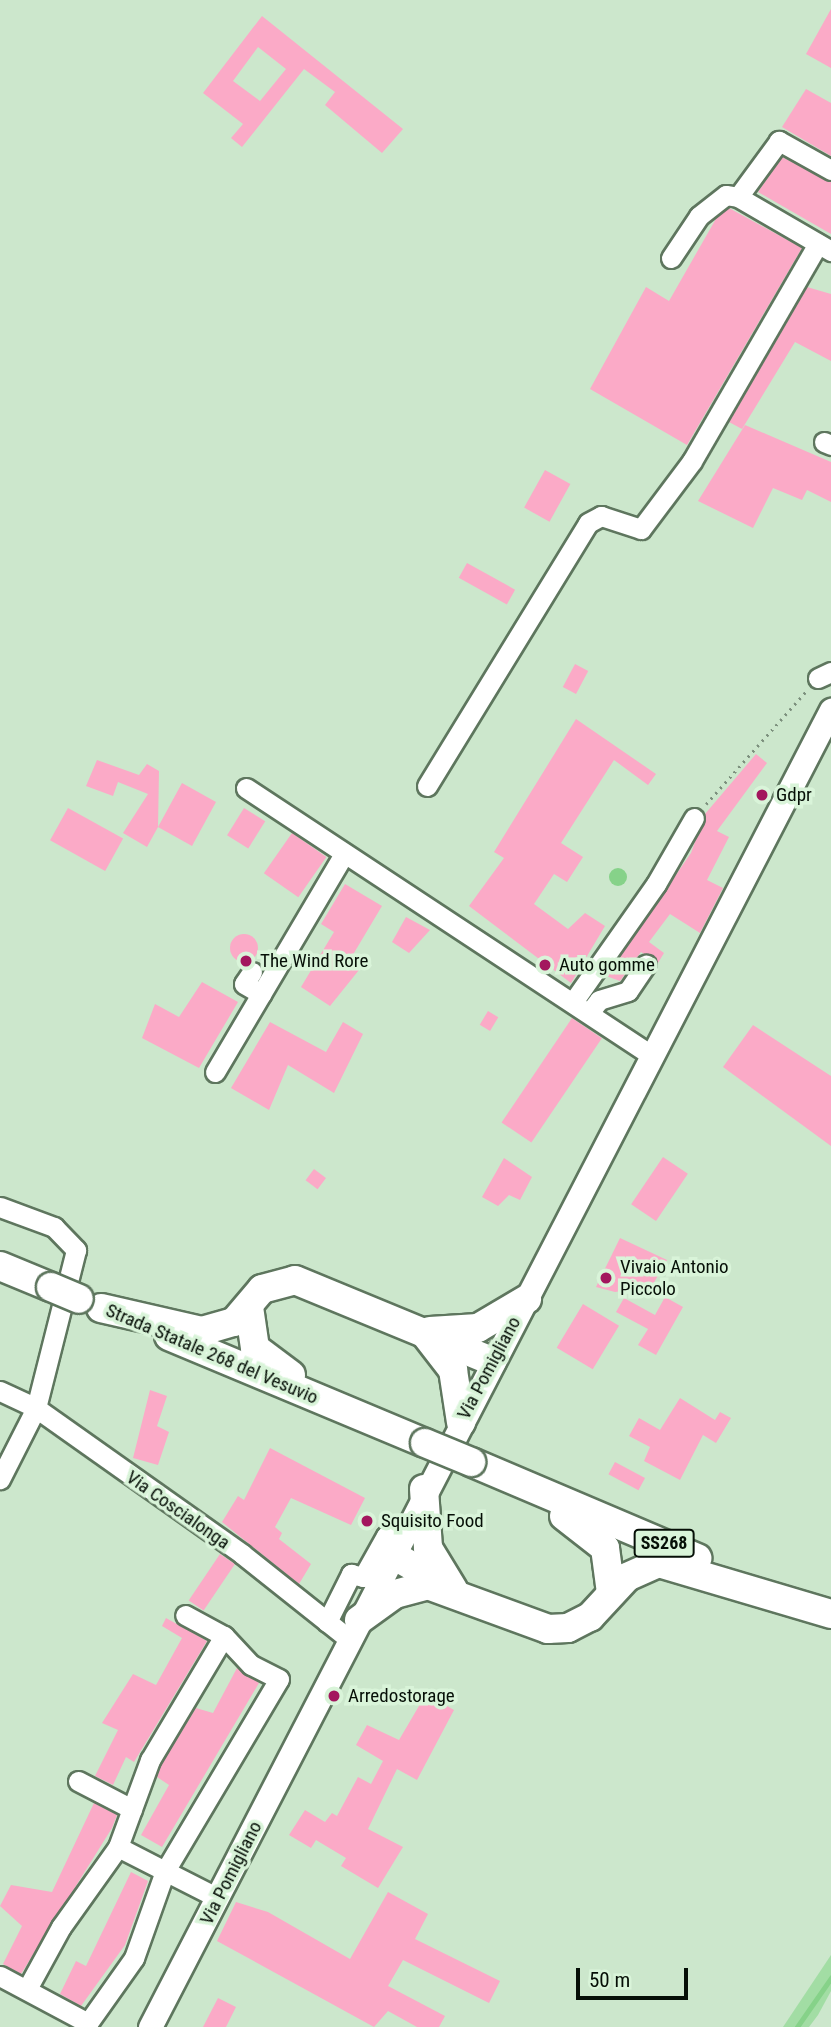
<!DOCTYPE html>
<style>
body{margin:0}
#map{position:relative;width:831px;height:2027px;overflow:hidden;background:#cce7cc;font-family:"Roboto Condensed",sans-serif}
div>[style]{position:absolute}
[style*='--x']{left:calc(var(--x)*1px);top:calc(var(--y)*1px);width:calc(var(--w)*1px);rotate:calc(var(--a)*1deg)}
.green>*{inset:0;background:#a2dda4}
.water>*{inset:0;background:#86d289}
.round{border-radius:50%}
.stream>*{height:4.5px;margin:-2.25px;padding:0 2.25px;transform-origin:2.25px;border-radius:2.25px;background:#86d289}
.building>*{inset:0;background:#fbaac7;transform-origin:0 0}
.path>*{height:2.5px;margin-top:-1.25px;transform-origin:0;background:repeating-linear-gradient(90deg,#7c907d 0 2px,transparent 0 7px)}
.roads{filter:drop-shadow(2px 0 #5e765e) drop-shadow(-2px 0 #5e765e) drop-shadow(0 2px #5e765e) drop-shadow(0 -2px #5e765e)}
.minor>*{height:19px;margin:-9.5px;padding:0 9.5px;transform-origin:9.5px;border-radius:9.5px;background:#fff}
.major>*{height:23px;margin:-11.5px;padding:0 11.5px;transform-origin:11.5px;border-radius:11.5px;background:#fff}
.highway>*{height:28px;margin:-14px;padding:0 14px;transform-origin:14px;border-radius:14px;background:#fff}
.bridges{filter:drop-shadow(2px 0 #5e765e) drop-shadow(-2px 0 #5e765e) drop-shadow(0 2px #5e765e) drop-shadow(0 -2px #5e765e)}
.highway-bridge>*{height:28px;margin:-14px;padding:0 14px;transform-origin:14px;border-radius:14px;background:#fff}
.dots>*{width:19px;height:19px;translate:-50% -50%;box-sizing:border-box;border:4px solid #d9f4d9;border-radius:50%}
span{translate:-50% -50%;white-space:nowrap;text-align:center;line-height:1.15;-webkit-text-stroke:7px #d9f4d9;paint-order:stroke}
.shield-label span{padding:2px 5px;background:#d9f4d9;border:2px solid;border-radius:5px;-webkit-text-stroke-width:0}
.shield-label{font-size:18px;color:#060f07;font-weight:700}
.poi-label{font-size:19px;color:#060f07}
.left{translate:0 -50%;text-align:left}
.street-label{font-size:19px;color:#060f07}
.scale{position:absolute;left:576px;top:1968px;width:112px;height:32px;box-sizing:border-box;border:4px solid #060f07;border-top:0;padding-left:9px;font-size:21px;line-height:24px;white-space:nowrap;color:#060f07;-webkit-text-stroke:5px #d9f4d9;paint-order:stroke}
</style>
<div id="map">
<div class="green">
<div style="clip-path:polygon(831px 1955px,831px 1991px,818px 2015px,809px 2027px,783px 2027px)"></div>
</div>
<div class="water">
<div class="round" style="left:609px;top:868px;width:18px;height:18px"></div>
</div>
<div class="stream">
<div style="--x:797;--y:2027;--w:60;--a:-55.2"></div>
</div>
<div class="building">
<div style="clip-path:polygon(831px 9px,831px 68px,806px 54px)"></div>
<div style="clip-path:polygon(evenodd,262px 16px,403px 129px,382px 153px,325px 105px,335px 92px,304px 69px,242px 147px,231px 138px,243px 124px,203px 93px,262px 16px,258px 47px,286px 69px,260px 101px,233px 81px,258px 47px)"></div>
<div style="clip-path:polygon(806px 89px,831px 103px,831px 156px,782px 127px)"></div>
<div style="clip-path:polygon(782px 157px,831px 182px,831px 234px,758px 192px)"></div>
<div style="clip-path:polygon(729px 208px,802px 248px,687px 445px,590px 389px,646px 287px,669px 301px,717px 217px)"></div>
<div style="clip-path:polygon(807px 287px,831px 294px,831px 361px,795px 342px,742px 429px,729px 422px)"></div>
<div style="clip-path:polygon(745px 425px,831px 462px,831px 502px,807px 490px,802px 500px,773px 488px,753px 528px,698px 501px)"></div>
<div style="left:545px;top:470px;width:29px;height:43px;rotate:29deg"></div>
<div style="left:467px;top:563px;width:55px;height:17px;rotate:29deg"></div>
<div style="left:575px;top:664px;width:15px;height:26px;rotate:28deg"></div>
<div style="clip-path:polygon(576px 719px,656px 774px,648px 785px,614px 760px,561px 843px,583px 857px,567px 882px,554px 874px,534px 904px,568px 929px,585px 913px,605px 926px,571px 983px,469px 906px,504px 858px,494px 852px)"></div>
<div style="clip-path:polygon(756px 754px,767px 763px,717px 831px,729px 837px,707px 880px,723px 888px,700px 933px,670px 914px,649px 942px,664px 953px,658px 963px,641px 952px,620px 981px,606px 976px,691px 853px,705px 814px)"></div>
<div style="clip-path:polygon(97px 760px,139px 775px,147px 764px,159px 771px,158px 827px,182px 783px,216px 802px,192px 846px,158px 827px,147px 847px,123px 833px,148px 794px,118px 782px,113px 796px,86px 786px)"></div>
<div style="left:68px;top:808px;width:63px;height:37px;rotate:29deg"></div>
<div style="left:244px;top:808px;width:25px;height:32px;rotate:32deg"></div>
<div style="left:292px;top:833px;width:42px;height:49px;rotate:35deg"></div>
<div style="clip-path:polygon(345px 884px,382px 906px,348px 963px,359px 970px,330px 1006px,301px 987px,334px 932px,321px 924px)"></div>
<div style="clip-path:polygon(406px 917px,430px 930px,409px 953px,392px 942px)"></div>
<div class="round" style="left:230px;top:934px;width:28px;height:28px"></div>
<div style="clip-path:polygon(202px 982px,238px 1002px,199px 1068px,142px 1038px,155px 1004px,179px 1017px)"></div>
<div style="left:488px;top:1011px;width:12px;height:16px;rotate:31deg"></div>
<div style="left:572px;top:1018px;width:36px;height:126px;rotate:34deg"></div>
<div style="clip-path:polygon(270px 1022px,326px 1052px,343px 1022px,363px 1034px,334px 1093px,288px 1065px,269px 1110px,231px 1088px)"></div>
<div style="clip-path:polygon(753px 1025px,831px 1076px,831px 1146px,723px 1067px)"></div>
<div style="left:663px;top:1157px;width:30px;height:57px;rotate:34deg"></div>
<div style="clip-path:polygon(504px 1158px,532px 1177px,520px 1200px,509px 1195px,498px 1206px,482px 1197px)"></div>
<div style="left:314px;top:1169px;width:15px;height:14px;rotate:37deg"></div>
<div style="clip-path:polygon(620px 1238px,667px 1260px,652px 1286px,615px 1292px,596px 1287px)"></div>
<div style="clip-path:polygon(665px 1297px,683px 1307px,656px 1355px,638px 1345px,648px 1329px,616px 1312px,624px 1298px,655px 1315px)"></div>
<div style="left:583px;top:1304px;width:42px;height:51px;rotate:31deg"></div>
<div style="clip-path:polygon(150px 1390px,167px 1396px,157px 1426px,169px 1432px,158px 1465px,133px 1458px)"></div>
<div style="clip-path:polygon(680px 1398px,715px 1420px,720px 1412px,731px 1418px,716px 1443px,703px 1435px,680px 1480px,644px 1461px,650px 1447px,629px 1436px,639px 1418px,660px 1430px)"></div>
<div style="clip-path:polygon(270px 1448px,365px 1498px,351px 1525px,291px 1498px,275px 1527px,282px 1533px,279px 1539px,311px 1564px,299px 1584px,222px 1522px,238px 1496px,244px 1500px)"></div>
<div style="left:615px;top:1462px;width:34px;height:14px;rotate:28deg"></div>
<div style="left:220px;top:1554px;width:18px;height:56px;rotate:34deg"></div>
<div style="clip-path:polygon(166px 1618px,207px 1641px,134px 1762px,126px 1757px,113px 1785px,95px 1776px,118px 1730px,102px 1723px,133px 1674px,156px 1685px,182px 1638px,162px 1626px)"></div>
<div style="clip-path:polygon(237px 1668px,259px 1683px,162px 1847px,141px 1835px,169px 1785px,157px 1777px,161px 1765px,196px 1708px,213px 1713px)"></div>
<div style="clip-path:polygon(426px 1694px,454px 1710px,417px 1780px,397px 1769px,368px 1829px,403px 1847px,378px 1888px,341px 1866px,346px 1858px,316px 1840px,311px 1848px,289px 1835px,305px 1810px,325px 1822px,332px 1813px,337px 1816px,358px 1777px,371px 1784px,383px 1761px,356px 1745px,367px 1725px,399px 1740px)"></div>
<div style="clip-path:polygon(94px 1803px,117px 1815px,112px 1828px,21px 1974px,3px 1964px,22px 1926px,0 1906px,11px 1885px,52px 1892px)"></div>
<div style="clip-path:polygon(131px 1872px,148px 1881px,125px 1945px,81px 2006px,60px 1994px,76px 1961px,86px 1966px)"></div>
<div style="clip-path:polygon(388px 1892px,428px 1914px,415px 1939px,500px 1981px,489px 2003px,403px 1960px,388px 1986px,445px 2016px,439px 2027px,417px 2027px,388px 2011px,374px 2027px,217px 1941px,236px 1902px,268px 1912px,350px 1959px)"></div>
<div style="clip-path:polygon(218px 1998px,236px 2007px,226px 2027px,203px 2027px)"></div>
</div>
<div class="path">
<div style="--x:706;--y:804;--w:154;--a:-48.4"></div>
</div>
<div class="roads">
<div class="minor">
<div style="--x:831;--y:170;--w:60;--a:-150.9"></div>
<div style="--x:779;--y:141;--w:69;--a:126.2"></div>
<div style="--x:738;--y:197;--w:108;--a:30.1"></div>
<div style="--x:671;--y:258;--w:50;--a:-56.3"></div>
<div style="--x:699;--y:216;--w:34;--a:-38"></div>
<div style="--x:726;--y:195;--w:12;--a:9"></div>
<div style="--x:824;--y:442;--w:8;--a:23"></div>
<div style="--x:818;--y:678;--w:14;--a:-25"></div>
<div style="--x:427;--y:786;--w:308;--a:-58.5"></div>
<div style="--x:588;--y:523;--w:15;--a:-28"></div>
<div style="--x:601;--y:516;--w:42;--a:18"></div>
<div style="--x:641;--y:529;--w:85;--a:-53.1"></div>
<div style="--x:692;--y:461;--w:251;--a:-59.9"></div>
<div style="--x:246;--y:788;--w:486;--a:33.4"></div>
<div style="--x:252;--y:972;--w:14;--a:124"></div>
<div style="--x:244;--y:984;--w:20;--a:30"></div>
<div style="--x:573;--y:1002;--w:144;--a:-54.9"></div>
<div style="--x:656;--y:884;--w:76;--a:-60.1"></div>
<div style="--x:589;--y:1013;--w:16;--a:-52"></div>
<div style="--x:599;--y:1000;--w:30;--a:-17"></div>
<div style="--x:628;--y:991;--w:32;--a:-56"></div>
<div style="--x:215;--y:1072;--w:250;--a:-59.4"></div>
<div style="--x:0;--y:1207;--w:58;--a:20.3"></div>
<div style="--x:54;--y:1227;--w:32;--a:46"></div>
<div style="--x:76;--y:1250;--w:163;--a:104.2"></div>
<div style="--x:36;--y:1408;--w:80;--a:116.9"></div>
<div style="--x:0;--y:1391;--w:40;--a:25"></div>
<div style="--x:36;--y:1408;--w:252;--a:35.3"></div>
<div style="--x:242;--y:1554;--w:137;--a:38.5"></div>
<div style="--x:327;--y:1622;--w:54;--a:-63.4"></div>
<div style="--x:351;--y:1574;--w:12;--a:14"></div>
<div style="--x:363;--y:1577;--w:47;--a:-60.7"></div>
<div style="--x:386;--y:1536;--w:15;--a:28"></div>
<div style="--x:78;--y:1781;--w:61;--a:27.4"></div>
<div style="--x:118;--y:1847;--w:53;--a:27.1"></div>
<div style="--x:165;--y:1871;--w:223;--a:-59.3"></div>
<div style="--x:279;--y:1679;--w:31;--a:-153"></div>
<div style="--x:251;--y:1665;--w:40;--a:-133"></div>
<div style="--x:224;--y:1636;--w:44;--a:-151.7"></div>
<div style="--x:0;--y:1976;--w:100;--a:28.1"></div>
<div style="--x:88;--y:2023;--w:80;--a:-54.7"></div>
<div style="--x:134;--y:1958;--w:92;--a:-70.4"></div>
<div style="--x:165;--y:1871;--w:59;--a:27"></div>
<div style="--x:27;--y:1989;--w:71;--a:-61.3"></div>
<div style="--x:61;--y:1927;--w:98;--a:-54.5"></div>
<div style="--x:118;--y:1847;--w:93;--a:-69.8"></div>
<div style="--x:150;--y:1760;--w:144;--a:-59.2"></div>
</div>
<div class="major">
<div style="--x:150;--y:2027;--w:1483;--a:-62.66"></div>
</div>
<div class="highway">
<div style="--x:0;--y:1266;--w:55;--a:22.4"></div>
<div style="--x:249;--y:1307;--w:41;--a:81.7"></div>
<div style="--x:255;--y:1348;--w:45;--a:36.9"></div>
<div style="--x:101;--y:1308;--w:104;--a:12.8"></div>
<div style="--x:202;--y:1331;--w:33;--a:-16"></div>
<div style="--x:234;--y:1322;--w:43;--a:-49.7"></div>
<div style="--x:262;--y:1289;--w:34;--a:-15"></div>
<div style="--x:295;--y:1280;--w:213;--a:22.4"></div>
<div style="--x:430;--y:1331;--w:48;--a:-3.6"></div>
<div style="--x:478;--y:1328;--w:57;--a:-30.6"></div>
<div style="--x:425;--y:1334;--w:46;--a:52.1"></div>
<div style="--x:453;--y:1370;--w:53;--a:81.3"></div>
<div style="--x:169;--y:1336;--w:277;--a:22.7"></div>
<div style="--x:471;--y:1462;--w:246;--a:23"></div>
<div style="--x:424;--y:1489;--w:59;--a:86.1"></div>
<div style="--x:428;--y:1548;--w:48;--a:58.6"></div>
<div style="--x:564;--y:1516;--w:52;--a:38"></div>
<div style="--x:605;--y:1548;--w:45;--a:82.4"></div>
<div style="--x:393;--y:1555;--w:60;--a:30"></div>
<div style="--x:359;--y:1620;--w:44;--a:-35.8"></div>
<div style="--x:395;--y:1594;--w:34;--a:-15"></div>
<div style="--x:428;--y:1585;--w:128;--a:20.1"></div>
<div style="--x:548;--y:1629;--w:20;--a:-3"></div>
<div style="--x:568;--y:1628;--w:25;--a:-27"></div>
<div style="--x:590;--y:1617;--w:54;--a:-47.2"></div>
<div style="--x:627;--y:1577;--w:35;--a:-24"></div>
<div style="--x:659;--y:1563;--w:179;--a:16.5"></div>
</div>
</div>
<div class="bridges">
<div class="highway-bridge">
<div style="--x:51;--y:1287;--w:30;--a:23"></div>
<div style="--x:425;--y:1443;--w:50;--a:22.4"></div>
</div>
</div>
<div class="dots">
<div style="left:762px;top:795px;background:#a3175e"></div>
<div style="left:246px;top:961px;background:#a3175e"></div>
<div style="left:545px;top:965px;background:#a3175e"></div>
<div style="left:606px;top:1278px;background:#a3175e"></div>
<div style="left:367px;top:1521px;background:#a3175e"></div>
<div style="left:334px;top:1696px;background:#a3175e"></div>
</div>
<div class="shield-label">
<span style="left:664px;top:1543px">SS268</span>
</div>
<div class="poi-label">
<span class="left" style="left:776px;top:795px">Gdpr</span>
<span class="left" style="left:260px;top:961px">The Wind Rore</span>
<span class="left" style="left:559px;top:965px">Auto gomme</span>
<span class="left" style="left:620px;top:1278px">Vivaio Antonio<br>Piccolo</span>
<span class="left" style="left:381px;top:1521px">Squisito Food</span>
<span class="left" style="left:348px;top:1696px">Arredostorage</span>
</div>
<div class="street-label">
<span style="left:212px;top:1354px;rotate:23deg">Strada Statale 268 del Vesuvio</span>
<span style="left:489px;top:1368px;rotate:-62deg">Via Pomigliano</span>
<span style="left:178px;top:1510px;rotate:35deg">Via Coscialonga</span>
<span style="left:231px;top:1873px;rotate:-63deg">Via Pomigliano</span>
</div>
<div class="scale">50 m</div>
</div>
